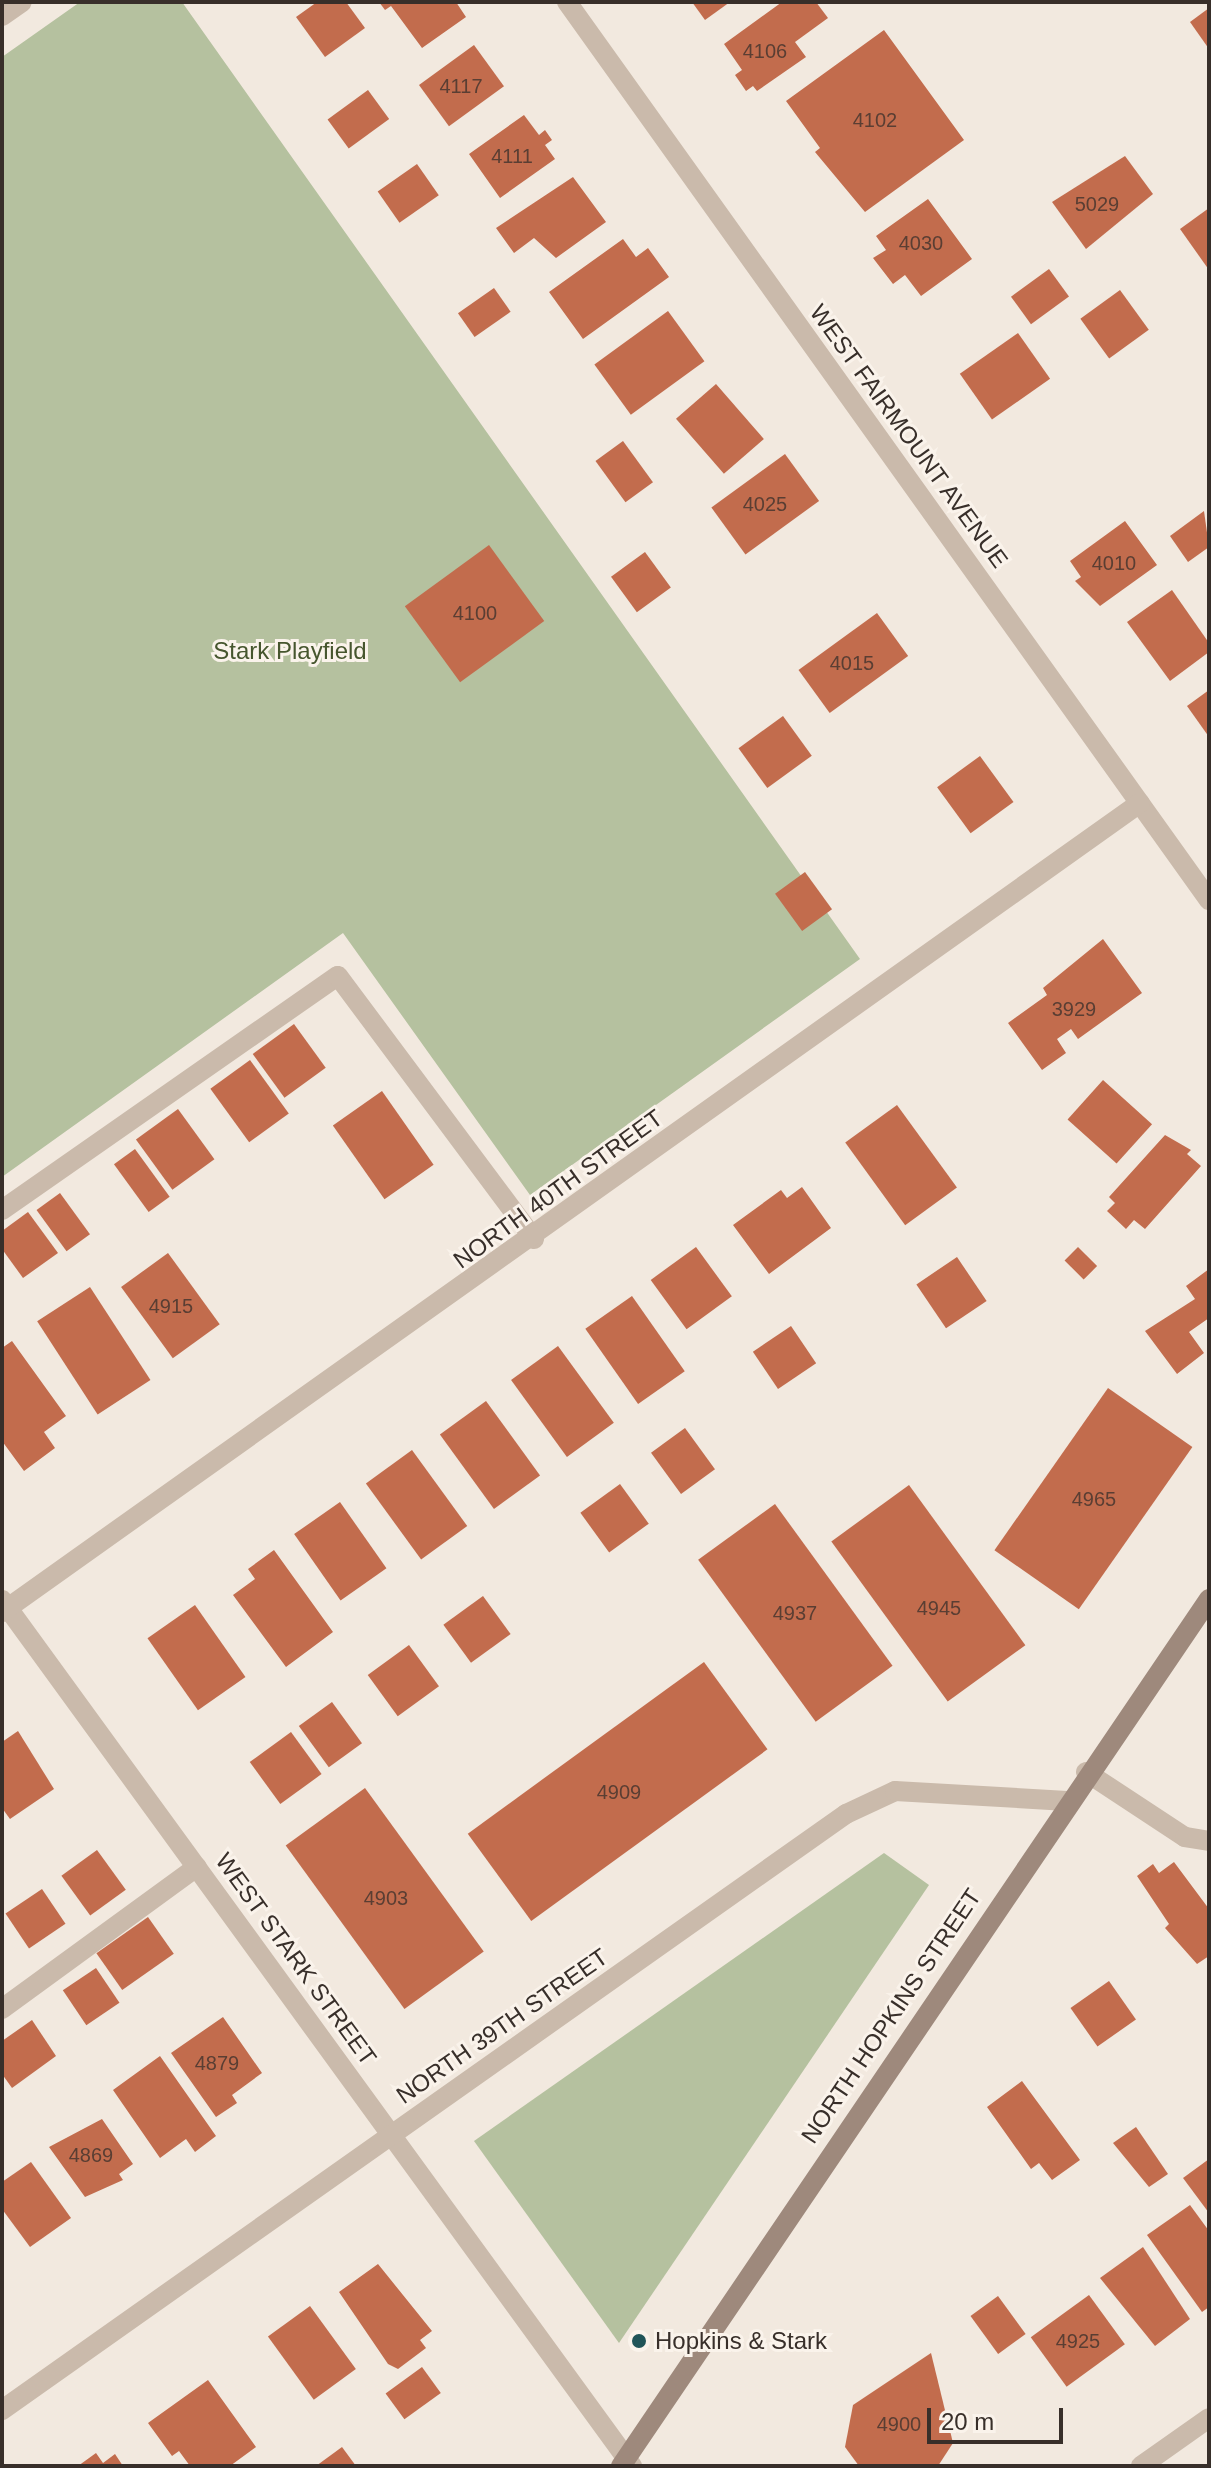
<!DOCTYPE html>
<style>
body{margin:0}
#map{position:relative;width:1211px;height:2468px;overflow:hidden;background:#f2e9df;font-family:Helvetica,sans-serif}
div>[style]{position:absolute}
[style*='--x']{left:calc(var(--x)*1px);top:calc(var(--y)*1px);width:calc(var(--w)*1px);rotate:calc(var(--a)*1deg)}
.green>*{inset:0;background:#b5c19f}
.building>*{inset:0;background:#c26c4d;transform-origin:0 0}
.service>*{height:20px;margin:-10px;padding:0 10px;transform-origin:10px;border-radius:10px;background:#cabaab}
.minor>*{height:20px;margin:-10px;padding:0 10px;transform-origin:10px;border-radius:10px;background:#cabaab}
.secondary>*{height:20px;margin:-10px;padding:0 10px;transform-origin:10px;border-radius:10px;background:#9e897c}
.dots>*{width:22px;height:22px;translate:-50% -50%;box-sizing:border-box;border:4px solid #faf3eb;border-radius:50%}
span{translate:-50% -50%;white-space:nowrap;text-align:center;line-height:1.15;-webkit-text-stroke:6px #faf3eb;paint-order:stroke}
.number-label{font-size:20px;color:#5a3e33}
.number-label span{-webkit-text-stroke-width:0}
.street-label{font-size:24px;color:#382f2a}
.park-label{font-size:24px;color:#46562e}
.poi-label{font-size:24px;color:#382f2a}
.left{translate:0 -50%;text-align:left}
.frame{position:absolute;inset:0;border:4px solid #382f2a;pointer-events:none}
.scale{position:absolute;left:927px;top:2408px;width:136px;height:36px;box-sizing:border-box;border:4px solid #382f2a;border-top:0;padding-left:10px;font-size:24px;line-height:28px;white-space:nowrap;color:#382f2a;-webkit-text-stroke:6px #faf3eb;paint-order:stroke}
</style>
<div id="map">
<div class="green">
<div style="clip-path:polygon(80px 2px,182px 2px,860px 959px,530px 1195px,343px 933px,2px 1177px,2px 57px)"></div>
<div style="clip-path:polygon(884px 1853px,929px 1885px,619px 2343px,474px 2141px)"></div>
</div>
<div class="building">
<div style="clip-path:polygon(317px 2px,346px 2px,365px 28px,325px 57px,296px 17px)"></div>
<div style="clip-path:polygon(379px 2px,456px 2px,466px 17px,422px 48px,391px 6px,385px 10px)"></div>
<div style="clip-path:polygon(692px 2px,730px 2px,705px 20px)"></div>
<div style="clip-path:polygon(782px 2px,816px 2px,828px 18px,795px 42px,806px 57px,757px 91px,753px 86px,746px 91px,735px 75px,742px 70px,724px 44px)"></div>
<div style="clip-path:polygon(1209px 8px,1209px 49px,1190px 22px)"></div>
<div style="clip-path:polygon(884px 30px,964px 140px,865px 212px,815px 152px,820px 148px,786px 101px)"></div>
<div style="left:474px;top:45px;width:51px;height:68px;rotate:54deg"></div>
<div style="left:368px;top:90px;width:36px;height:50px;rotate:54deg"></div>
<div style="clip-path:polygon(524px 115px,539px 135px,545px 130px,552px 140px,545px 145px,555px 159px,500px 198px,469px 154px)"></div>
<div style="clip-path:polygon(1125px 156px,1153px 194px,1086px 249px,1052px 202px)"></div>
<div style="left:417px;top:164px;width:38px;height:48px;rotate:55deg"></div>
<div style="clip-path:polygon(573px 177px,606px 222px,556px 258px,534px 238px,514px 253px,496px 228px)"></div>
<div style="clip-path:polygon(928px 199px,972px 259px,921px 296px,905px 275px,893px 284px,873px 258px,886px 250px,876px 236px)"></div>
<div style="clip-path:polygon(1209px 208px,1209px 270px,1180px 229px)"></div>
<div style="clip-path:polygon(623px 239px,636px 257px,648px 248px,669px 277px,583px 339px,549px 292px)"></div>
<div style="left:1049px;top:269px;width:34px;height:47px;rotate:54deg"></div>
<div style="left:494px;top:288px;width:29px;height:44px;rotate:55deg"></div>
<div style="left:1120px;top:290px;width:49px;height:49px;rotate:54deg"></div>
<div style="left:668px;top:311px;width:62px;height:91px;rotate:54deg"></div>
<div style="left:1018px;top:333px;width:56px;height:71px;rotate:55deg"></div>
<div style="left:716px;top:384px;width:73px;height:53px;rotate:49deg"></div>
<div style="left:623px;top:441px;width:51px;height:34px;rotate:54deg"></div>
<div style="left:785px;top:454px;width:58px;height:91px;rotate:54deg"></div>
<div style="clip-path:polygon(1204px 511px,1209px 547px,1188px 562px,1170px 536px)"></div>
<div style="clip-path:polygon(1125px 521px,1157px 565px,1100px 606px,1075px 581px,1081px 577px,1070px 561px)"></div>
<div style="left:489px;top:545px;width:94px;height:104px;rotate:54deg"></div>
<div style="left:645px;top:552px;width:44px;height:42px;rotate:54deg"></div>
<div style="clip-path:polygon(1172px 590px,1209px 643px,1209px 652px,1170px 681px,1127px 622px)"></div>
<div style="left:877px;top:613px;width:53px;height:97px;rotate:54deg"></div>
<div style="clip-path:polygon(1209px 690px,1209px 737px,1187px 706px)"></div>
<div style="left:783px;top:716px;width:49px;height:55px;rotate:54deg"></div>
<div style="left:980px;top:756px;width:57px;height:53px;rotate:54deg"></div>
<div style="left:805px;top:872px;width:46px;height:37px;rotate:54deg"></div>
<div style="clip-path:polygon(1103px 939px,1142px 993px,1078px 1039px,1071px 1029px,1057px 1039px,1066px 1053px,1042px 1070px,1008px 1023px,1047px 995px,1043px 988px)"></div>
<div style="left:294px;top:1024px;width:54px;height:51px;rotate:54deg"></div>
<div style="left:250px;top:1060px;width:66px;height:49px;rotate:54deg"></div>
<div style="left:1103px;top:1080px;width:66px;height:53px;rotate:42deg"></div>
<div style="left:382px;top:1091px;width:90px;height:60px;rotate:55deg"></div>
<div style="left:897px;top:1105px;width:102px;height:64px;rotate:54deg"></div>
<div style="left:178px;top:1109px;width:62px;height:52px;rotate:54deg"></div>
<div style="clip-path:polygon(1165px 1135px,1191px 1150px,1187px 1154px,1201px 1166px,1145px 1229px,1134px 1220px,1126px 1229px,1107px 1211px,1115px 1203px,1109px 1197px)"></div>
<div style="left:135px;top:1149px;width:59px;height:26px;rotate:54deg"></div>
<div style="clip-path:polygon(802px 1187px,831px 1228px,769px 1274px,733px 1225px,781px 1190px,787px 1198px)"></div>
<div style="left:60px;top:1193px;width:51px;height:29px;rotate:54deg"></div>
<div style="clip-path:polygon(28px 1212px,58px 1253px,23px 1278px,2px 1249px,2px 1231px)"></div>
<div style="left:696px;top:1247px;width:61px;height:56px;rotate:54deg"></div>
<div style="left:1078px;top:1247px;width:27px;height:19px;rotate:45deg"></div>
<div style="left:168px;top:1253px;width:88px;height:58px;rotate:54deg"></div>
<div style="left:957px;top:1257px;width:53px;height:49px;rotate:56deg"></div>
<div style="clip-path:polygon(1209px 1269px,1209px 1318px,1189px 1332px,1204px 1353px,1177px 1374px,1145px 1331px,1195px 1299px,1186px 1286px)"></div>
<div style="left:90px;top:1287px;width:111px;height:63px;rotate:57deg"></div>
<div style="left:632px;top:1296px;width:92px;height:57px;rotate:55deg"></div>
<div style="left:791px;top:1326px;width:45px;height:46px;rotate:56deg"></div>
<div style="clip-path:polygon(12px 1341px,66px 1416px,44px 1432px,55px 1448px,24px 1471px,2px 1441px,2px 1348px)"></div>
<div style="left:558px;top:1346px;width:95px;height:58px;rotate:54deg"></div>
<div style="left:1108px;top:1388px;width:103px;height:198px;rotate:35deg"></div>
<div style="left:486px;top:1401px;width:92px;height:57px;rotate:54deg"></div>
<div style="left:685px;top:1428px;width:51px;height:42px;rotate:54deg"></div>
<div style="left:412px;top:1450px;width:94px;height:57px;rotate:54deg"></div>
<div style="left:620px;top:1484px;width:49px;height:49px;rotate:54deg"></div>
<div style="left:909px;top:1485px;width:198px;height:96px;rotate:54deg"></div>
<div style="left:340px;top:1502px;width:81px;height:56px;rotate:55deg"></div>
<div style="left:775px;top:1504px;width:200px;height:95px;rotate:54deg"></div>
<div style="clip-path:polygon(274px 1550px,333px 1632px,286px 1667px,233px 1595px,255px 1579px,248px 1569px)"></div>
<div style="left:483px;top:1596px;width:47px;height:49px;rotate:54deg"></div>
<div style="left:195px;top:1605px;width:88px;height:58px;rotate:55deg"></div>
<div style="left:409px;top:1645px;width:51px;height:51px;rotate:54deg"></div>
<div style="left:704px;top:1662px;width:108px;height:292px;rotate:54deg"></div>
<div style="left:332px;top:1702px;width:51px;height:41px;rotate:54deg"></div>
<div style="clip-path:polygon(18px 1731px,54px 1789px,10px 1819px,2px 1808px,2px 1742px)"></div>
<div style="left:291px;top:1732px;width:52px;height:51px;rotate:54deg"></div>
<div style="left:365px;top:1788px;width:202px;height:98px;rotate:54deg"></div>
<div style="left:97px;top:1850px;width:49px;height:44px;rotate:54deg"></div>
<div style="clip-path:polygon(1174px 1862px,1209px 1909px,1209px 1956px,1197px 1964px,1165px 1928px,1169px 1924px,1137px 1876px,1153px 1864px,1159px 1873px)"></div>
<div style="left:42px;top:1889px;width:42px;height:44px;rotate:56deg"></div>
<div style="left:148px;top:1917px;width:45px;height:63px;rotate:55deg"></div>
<div style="left:96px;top:1968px;width:42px;height:40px;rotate:56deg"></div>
<div style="left:1109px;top:1981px;width:47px;height:47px;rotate:55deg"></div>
<div style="clip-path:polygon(223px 2017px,262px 2073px,232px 2095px,237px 2103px,216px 2117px,171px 2053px)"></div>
<div style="clip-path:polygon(32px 2020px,56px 2056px,12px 2088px,2px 2074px,2px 2041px)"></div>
<div style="clip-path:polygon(160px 2056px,216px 2136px,195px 2152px,186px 2139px,160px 2158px,113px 2090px)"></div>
<div style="clip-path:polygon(1022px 2081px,1080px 2160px,1052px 2180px,1039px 2163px,1031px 2169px,987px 2107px)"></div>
<div style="clip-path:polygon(102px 2119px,133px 2164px,119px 2174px,123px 2180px,85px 2197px,49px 2147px)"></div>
<div style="clip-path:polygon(1136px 2127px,1168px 2174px,1149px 2187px,1113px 2143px)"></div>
<div style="clip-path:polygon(1209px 2159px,1209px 2213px,1183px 2178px)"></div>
<div style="clip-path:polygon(31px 2162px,71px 2218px,30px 2247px,2px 2209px,2px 2182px)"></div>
<div style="clip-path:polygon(1190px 2205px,1209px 2231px,1209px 2307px,1202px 2312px,1147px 2235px)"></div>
<div style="clip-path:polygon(1143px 2247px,1190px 2319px,1155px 2346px,1100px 2278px)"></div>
<div style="clip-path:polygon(378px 2264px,432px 2331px,420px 2340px,426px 2348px,398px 2369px,388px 2364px,339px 2292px)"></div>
<div style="left:1089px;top:2295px;width:61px;height:72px;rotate:54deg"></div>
<div style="left:998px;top:2296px;width:47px;height:34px;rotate:54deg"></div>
<div style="left:310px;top:2306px;width:78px;height:52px;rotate:54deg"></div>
<div style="clip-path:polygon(931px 2353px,953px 2443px,938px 2466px,859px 2466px,845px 2447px,853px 2405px)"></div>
<div style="left:422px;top:2367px;width:32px;height:45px;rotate:54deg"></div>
<div style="clip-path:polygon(208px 2380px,256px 2447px,230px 2466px,190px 2466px,179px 2451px,172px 2456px,148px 2423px)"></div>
<div style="clip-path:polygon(342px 2447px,356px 2466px,316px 2466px)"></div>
<div style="clip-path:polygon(96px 2453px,103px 2463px,115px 2454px,123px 2466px,78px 2466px)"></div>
</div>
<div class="service">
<div style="--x:2;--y:1210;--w:409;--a:-34.9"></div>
<div style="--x:338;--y:976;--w:328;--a:53.3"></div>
<div style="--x:1086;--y:1772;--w:118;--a:33.3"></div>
<div style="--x:1185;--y:1837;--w:24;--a:9"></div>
<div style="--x:2;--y:2009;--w:241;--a:-36.1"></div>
</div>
<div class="minor">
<div style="--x:567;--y:2;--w:1104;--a:54.44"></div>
<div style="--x:2;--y:16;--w:24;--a:-35"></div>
<div style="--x:2;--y:1600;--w:1071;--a:53.96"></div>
<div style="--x:2;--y:1612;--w:1396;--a:-35.41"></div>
<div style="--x:2;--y:2410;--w:1033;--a:-35.23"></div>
<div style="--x:846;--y:1814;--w:54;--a:-25.1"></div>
<div style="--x:895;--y:1791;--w:172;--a:3.3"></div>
<div style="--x:1141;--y:2466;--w:83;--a:-35.2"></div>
</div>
<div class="secondary">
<div style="--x:621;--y:2466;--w:1048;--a:-55.85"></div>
</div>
<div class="dots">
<div style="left:639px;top:2341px;background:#205458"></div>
</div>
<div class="number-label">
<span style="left:765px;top:51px">4106</span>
<span style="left:461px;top:86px">4117</span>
<span style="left:875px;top:120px">4102</span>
<span style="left:512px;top:156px">4111</span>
<span style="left:1097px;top:204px">5029</span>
<span style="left:921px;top:243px">4030</span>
<span style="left:765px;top:504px">4025</span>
<span style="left:1114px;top:563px">4010</span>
<span style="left:475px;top:613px">4100</span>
<span style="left:852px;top:663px">4015</span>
<span style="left:1074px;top:1009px">3929</span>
<span style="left:171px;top:1306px">4915</span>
<span style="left:1094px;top:1499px">4965</span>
<span style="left:939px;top:1608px">4945</span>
<span style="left:795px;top:1613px">4937</span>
<span style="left:619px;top:1792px">4909</span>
<span style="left:386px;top:1898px">4903</span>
<span style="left:217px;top:2063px">4879</span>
<span style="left:91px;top:2155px">4869</span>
<span style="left:1078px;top:2341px">4925</span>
<span style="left:899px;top:2424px">4900</span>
</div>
<div class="street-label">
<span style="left:909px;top:436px;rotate:54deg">WEST FAIRMOUNT AVENUE</span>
<span style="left:558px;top:1189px;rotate:-36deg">NORTH 40TH STREET</span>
<span style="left:296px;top:1959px;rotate:54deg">WEST STARK STREET</span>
<span style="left:891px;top:2016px;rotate:-56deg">NORTH HOPKINS STREET</span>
<span style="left:502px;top:2026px;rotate:-35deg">NORTH 39TH STREET</span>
</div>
<div class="park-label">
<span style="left:290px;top:651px">Stark Playfield</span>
</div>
<div class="poi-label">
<span class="left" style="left:655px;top:2341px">Hopkins &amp; Stark</span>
</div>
<div class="frame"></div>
<div class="scale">20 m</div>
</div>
